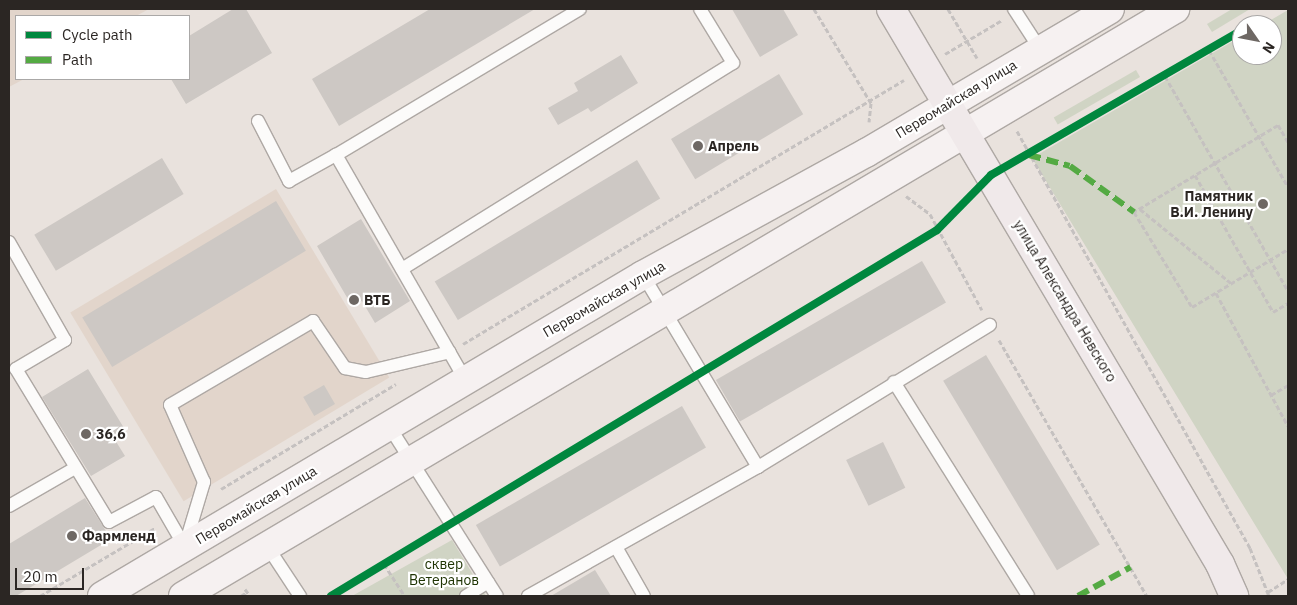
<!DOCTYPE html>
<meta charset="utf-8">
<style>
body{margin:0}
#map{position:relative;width:1297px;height:605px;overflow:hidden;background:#e9e2dd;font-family:"IBM Plex Sans",sans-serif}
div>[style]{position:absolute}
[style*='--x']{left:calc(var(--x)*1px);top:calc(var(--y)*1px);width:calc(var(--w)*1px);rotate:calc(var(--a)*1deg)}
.built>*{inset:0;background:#e2d5cb;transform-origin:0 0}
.green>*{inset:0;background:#d0d4c4;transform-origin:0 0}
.building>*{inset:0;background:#cdc8c4;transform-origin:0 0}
.path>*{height:3px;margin-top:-1.5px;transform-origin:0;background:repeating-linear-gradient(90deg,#c5c1c0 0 5px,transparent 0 7.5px)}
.roads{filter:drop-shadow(1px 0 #aea8a4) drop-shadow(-1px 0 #aea8a4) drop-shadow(0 1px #aea8a4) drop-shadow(0 -1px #aea8a4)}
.lane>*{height:12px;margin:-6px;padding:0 6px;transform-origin:6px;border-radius:6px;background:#fcfbfa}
.secondary>*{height:28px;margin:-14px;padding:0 14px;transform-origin:14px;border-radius:14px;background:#f6f1f1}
.primary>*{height:28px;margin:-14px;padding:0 14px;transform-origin:14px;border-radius:14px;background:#f0e9ea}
.quiet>*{height:6px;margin-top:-3px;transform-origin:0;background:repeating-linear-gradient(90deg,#54aa43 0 12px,transparent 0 18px)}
.cycleway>*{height:8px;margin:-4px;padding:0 4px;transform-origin:4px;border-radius:4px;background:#00873e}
.dots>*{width:14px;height:14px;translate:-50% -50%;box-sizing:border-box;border:2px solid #fff;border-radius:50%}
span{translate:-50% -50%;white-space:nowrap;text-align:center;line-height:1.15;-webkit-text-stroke:4.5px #fff;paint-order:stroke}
.street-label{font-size:14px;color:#2b2623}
.poi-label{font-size:14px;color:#2b2623;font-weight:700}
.left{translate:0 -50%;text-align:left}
.right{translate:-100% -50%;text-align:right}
.park-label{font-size:14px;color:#203505}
.frame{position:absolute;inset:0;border:10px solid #2b2623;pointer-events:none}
.legend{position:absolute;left:15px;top:15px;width:175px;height:65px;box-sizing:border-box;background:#fff;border:1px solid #aaa8a7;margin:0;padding:6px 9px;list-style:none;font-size:15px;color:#2b2623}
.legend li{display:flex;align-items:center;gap:10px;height:25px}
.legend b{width:25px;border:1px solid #aaa8a7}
.north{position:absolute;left:1232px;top:15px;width:50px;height:50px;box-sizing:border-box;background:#fff;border:1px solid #aaa8a7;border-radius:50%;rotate:123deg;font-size:14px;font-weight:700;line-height:20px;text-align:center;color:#2b2623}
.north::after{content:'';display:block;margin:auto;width:18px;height:22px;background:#6e6864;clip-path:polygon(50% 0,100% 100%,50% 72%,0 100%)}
.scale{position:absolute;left:15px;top:568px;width:69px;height:22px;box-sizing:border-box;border:2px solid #2b2623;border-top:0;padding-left:6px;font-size:15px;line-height:18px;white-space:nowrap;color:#2b2623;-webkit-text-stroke:4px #fff;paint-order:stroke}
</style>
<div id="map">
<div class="built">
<div style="clip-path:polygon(9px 9px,149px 9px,136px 16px,16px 16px,16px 79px,24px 79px,9px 87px)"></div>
<div style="left:276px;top:189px;width:220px;height:240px;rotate:59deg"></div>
</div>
<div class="green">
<div style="clip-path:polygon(1232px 9px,1250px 9px,1212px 32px,1207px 24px)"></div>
<div style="clip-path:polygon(1288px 10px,1288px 579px,1032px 158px,1242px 36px,1242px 55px,1272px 55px,1272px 25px,1262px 25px)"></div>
<div style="left:1136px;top:70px;width:8px;height:95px;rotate:60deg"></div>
<div style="clip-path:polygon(452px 540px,486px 596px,352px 596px)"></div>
</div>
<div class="building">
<div style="clip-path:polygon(233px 9px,246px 9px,272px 53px,186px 104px,171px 79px,189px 79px,189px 36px)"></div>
<div style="clip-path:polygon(430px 9px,535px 9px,339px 126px,312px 79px)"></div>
<div style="clip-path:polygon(732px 9px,783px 9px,798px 35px,760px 57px)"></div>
<div style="clip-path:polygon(621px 55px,638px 83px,591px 112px,588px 108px,558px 125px,548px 108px,578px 91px,574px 83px)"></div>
<div style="left:779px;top:74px;width:47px;height:126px;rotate:59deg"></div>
<div style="left:162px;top:158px;width:42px;height:149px;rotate:59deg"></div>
<div style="left:637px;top:160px;width:45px;height:236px;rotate:59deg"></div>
<div style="left:276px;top:201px;width:58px;height:226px;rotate:59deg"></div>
<div style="clip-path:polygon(361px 219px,410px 301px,375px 323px,362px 301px,352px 306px,317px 246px)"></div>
<div style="left:922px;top:261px;width:48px;height:238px;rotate:60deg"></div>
<div style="left:986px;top:355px;width:221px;height:50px;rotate:59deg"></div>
<div style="clip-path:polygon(88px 369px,127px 433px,115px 440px,125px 456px,91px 476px,42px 397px)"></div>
<div style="left:324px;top:385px;width:22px;height:24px;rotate:60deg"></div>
<div style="left:682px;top:406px;width:48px;height:238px;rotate:60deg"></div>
<div style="left:883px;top:442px;width:51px;height:41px;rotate:64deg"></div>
<div style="clip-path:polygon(85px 498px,111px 539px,16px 596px,9px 596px,9px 544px)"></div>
<div style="clip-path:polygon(595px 570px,611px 596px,551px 596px)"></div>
</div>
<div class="path">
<div style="--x:814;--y:9;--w:110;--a:58.8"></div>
<div style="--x:871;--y:103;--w:19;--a:96"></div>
<div style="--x:948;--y:9;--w:57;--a:59.4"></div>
<div style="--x:1209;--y:50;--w:158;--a:60"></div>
<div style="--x:945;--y:54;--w:66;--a:-30.8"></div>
<div style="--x:1165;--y:76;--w:248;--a:60.2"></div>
<div style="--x:1017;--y:131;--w:478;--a:60.8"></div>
<div style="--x:1250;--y:548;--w:52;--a:68.4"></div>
<div style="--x:1288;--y:142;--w:20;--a:-120"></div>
<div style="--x:1278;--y:125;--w:168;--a:148.9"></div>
<div style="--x:1134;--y:212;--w:111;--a:58.6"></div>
<div style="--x:1192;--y:307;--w:112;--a:-31.1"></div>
<div style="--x:1195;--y:175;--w:158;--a:60.3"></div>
<div style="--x:1273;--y:312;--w:17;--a:-31"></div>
<div style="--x:906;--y:196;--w:30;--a:37"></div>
<div style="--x:930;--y:214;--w:109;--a:61.6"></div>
<div style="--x:1140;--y:209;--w:117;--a:39.1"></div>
<div style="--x:1216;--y:293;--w:151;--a:61.6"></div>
<div style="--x:999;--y:340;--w:296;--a:60"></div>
<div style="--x:463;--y:344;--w:514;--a:-30.91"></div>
<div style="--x:1271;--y:395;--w:20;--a:-30"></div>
<div style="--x:221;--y:489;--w:204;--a:-31"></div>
<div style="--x:384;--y:564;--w:38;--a:57"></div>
<div style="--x:245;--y:589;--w:9;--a:54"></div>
<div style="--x:1268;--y:592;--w:24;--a:-33"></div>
<div style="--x:40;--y:596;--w:134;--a:-30.6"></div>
<div style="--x:241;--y:596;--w:7;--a:-34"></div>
</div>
<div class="roads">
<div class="lane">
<div style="--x:1014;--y:9;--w:48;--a:57"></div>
<div style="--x:258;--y:121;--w:68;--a:62.7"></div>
<div style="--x:289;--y:181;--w:54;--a:-29"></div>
<div style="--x:9;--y:242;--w:113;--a:60.3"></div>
<div style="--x:65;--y:340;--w:57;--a:149.4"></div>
<div style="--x:16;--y:369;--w:179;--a:58.7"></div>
<div style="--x:109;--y:522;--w:53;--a:-28"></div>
<div style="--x:156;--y:497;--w:58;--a:59.9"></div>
<div style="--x:402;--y:269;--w:390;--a:-31.9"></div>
<div style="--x:733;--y:63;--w:63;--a:-121.4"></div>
<div style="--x:643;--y:275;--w:224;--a:59.1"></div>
<div style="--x:758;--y:467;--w:272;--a:-31.5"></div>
<div style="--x:466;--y:381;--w:261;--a:-119.9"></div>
<div style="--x:336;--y:155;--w:284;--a:-30.9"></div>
<div style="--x:894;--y:382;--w:252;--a:57.9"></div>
<div style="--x:389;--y:426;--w:201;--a:57.6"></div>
<div style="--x:9;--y:506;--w:76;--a:-29.9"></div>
<div style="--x:186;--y:542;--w:63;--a:-73.3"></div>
<div style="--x:204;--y:482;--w:84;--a:-113.8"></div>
<div style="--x:170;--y:405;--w:166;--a:-30.4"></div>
<div style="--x:313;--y:321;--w:57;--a:55.8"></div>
<div style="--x:345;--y:368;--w:21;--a:11"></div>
<div style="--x:366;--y:372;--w:86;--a:-13.4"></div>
<div style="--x:267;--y:546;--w:60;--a:56.6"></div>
<div style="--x:616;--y:547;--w:56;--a:60.3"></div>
<div style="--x:466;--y:596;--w:26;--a:-32"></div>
<div style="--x:528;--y:596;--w:264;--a:-29.3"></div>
</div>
<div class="secondary">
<div style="--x:102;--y:596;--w:629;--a:-30.68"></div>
<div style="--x:643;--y:275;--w:254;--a:-28.7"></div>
<div style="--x:866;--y:153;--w:283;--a:-30.5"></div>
<div style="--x:183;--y:596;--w:1153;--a:-30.61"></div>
</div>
<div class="primary">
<div style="--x:891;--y:9;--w:645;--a:59.34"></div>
<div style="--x:1220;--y:564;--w:35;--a:66"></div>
</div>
</div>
<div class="quiet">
<div style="--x:1029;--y:155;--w:42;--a:15"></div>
<div style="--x:1070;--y:166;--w:79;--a:35.7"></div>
<div style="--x:1078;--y:596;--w:60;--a:-28.7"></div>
</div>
<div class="cycleway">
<div style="--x:331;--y:596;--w:708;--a:-31.13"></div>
<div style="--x:937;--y:230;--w:77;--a:-45.5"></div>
<div style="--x:991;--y:175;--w:290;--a:-30"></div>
</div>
<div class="dots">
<div style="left:698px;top:146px;background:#6e6864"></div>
<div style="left:1263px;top:204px;background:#6e6864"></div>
<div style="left:354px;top:300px;background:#6e6864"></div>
<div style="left:86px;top:434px;background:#6e6864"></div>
<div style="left:72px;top:536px;background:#6e6864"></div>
</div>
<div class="street-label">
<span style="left:956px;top:99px;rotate:-31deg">Первомайская улица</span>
<span style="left:604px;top:299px;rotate:-30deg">Первомайская улица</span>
<span style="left:1065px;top:301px;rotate:59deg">улица Александра Невского</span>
<span style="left:256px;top:505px;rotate:-31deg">Первомайская улица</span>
</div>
<div class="poi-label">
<span class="left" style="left:708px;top:146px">Апрель</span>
<span class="right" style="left:1253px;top:204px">Памятник<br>В.И. Ленину</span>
<span class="left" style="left:364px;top:300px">ВТБ</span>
<span class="left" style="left:96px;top:434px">36,6</span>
<span class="left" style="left:82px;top:536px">Фармленд</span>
</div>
<div class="park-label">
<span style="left:444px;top:572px">сквер<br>Ветеранов</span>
</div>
<div class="frame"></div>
<ul class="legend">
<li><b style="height:6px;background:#00873e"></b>Cycle path</li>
<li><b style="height:6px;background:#54aa43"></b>Path</li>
</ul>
<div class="north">N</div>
<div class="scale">20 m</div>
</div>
